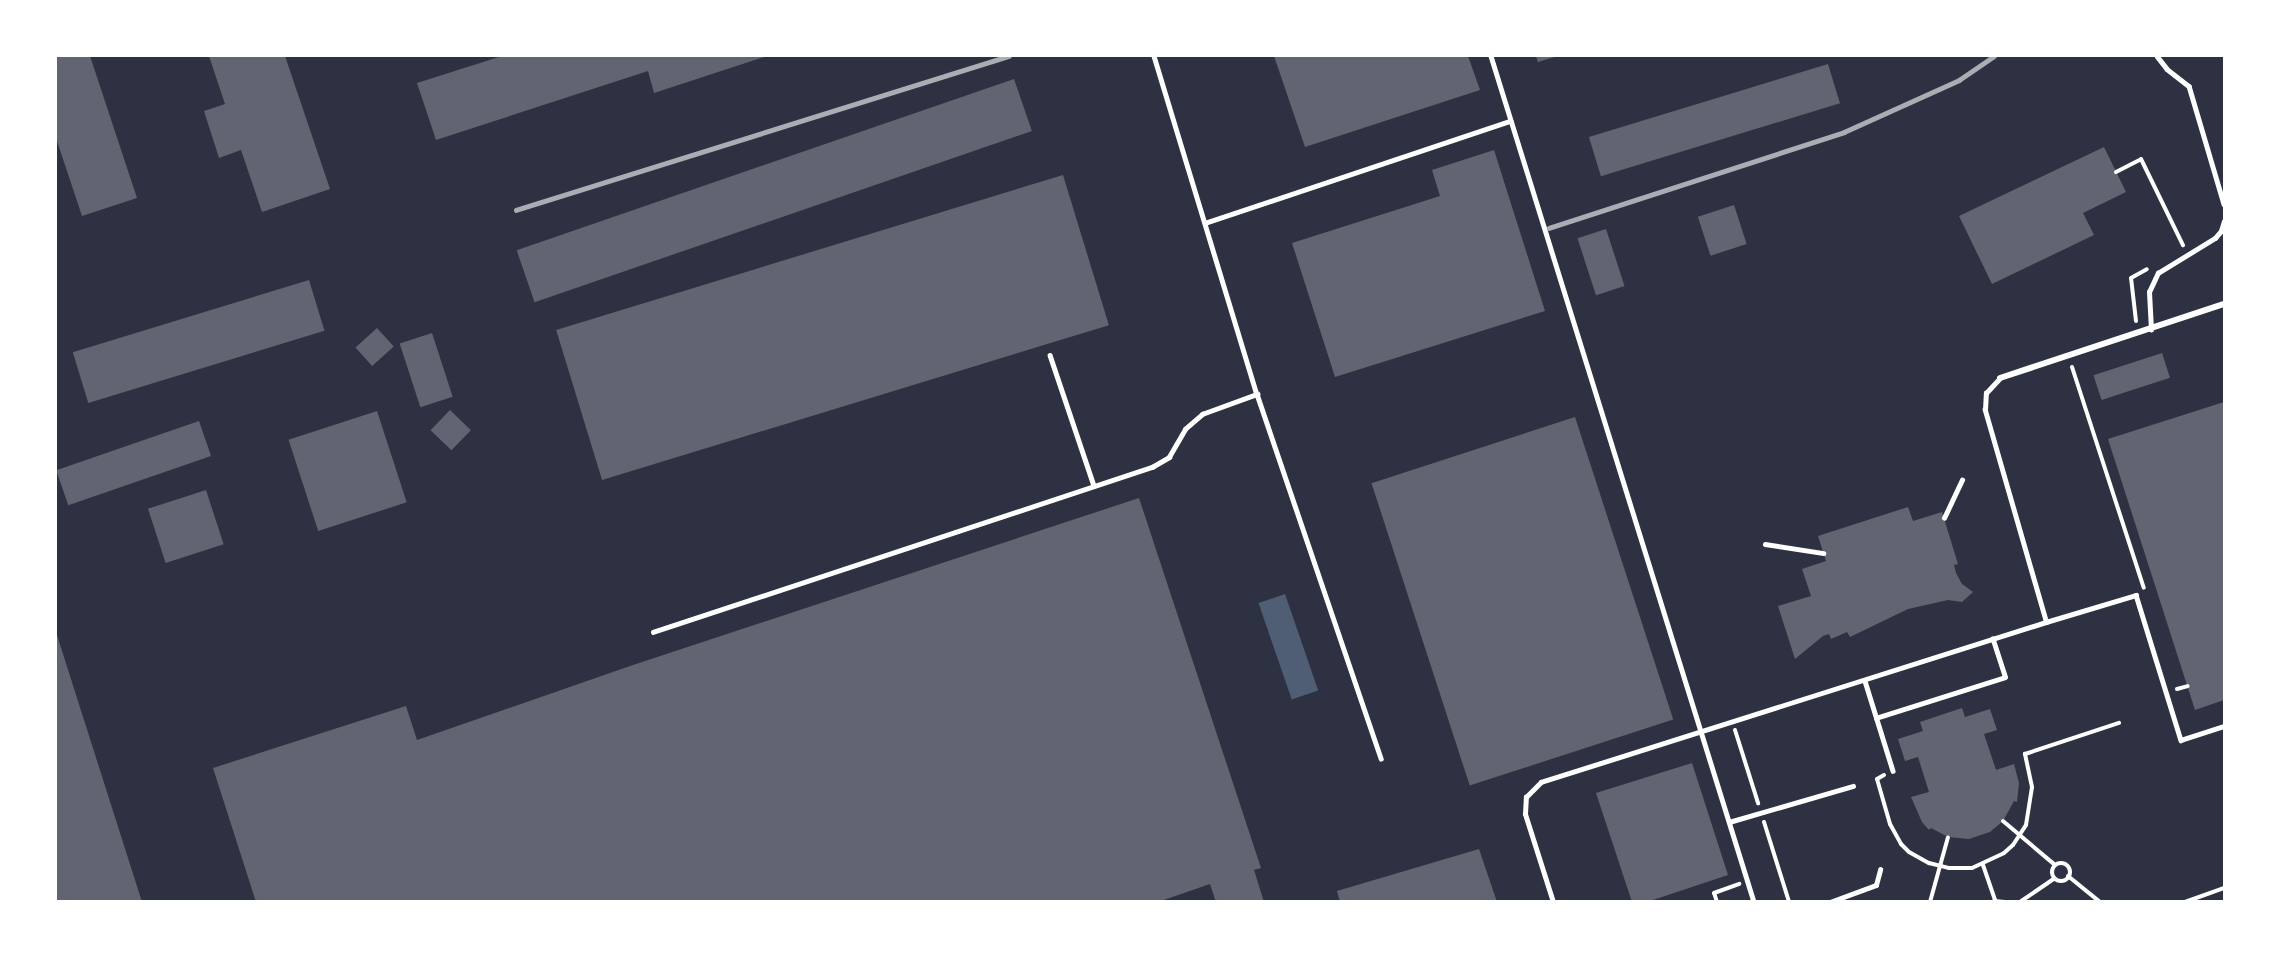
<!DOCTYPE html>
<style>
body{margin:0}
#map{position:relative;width:2280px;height:957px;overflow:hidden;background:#2d3142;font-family:Raleway,sans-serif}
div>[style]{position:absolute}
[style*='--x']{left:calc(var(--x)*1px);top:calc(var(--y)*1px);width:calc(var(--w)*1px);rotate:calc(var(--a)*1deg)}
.water>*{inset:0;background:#4f5d75;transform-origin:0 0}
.building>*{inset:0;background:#626471;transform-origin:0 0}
.path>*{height:4px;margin:-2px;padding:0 2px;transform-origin:2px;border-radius:2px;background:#fff}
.path>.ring{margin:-2px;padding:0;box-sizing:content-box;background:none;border:4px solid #fff;border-radius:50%}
.service>*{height:4.5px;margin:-2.25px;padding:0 2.25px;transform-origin:2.25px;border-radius:2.25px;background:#fff}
.minor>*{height:6px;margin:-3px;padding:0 3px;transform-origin:3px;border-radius:3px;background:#fff}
.rail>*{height:4.5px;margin:-2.25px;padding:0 2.25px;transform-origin:2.25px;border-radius:2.25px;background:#abadb3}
span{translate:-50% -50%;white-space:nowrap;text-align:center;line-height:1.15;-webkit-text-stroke:4.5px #fff;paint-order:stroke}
.frame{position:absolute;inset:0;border:57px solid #fff;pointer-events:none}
</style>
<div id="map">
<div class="water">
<div style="left:1285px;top:594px;width:102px;height:28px;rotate:71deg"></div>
</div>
<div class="building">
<div style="clip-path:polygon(56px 56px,90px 56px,137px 198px,82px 216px,56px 138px)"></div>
<div style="clip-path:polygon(209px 56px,285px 56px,330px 189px,262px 212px,241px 150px,219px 158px,204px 111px,225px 104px)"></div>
<div style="clip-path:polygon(502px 56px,767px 56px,654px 93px,648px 71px,436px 140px,417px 83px)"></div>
<div style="clip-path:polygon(1274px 56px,1468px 56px,1480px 90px,1305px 147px)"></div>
<div style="clip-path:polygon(1536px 56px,1558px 56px,1538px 62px)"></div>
<div style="left:1828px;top:64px;width:41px;height:250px;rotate:73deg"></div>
<div style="left:1014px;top:79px;width:55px;height:526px;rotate:71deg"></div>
<div style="clip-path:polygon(2104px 147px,2126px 192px,2083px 213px,2094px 235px,1992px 284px,1959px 216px)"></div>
<div style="clip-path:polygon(1494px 150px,1545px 311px,1335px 377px,1292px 243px,1440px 196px,1432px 170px)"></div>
<div style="left:1063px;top:175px;width:157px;height:530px;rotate:73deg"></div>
<div style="left:1734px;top:205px;width:41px;height:38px;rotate:72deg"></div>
<div style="left:1606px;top:229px;width:60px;height:30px;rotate:72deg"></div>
<div style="left:309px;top:280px;width:53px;height:247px;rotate:73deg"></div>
<div style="left:377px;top:328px;width:25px;height:29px;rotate:48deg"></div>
<div style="left:432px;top:333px;width:67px;height:34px;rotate:72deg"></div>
<div style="left:2162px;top:353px;width:26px;height:72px;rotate:72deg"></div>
<div style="clip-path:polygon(2224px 402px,2224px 700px,2195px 710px,2108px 439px)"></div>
<div style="left:450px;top:410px;width:29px;height:28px;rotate:44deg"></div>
<div style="left:377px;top:411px;width:96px;height:93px;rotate:72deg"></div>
<div style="left:1575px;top:417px;width:318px;height:214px;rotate:72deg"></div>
<div style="left:199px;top:421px;width:37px;height:151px;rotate:71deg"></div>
<div style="left:206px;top:490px;width:57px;height:61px;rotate:72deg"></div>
<div style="clip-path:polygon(1139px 498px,1261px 868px,1254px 870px,1264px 902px,1216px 902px,1210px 884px,1158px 902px,256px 902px,213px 768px,406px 706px,417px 740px,633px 665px)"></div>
<div style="clip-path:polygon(1908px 507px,1913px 521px,1942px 512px,1958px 564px,1954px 565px,1956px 573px,1962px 584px,1973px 592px,1962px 602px,1948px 600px,1908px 609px,1850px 637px,1847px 632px,1831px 639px,1829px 634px,1823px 636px,1795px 659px,1778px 606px,1811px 596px,1802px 569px,1826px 561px,1818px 536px)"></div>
<div style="clip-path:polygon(56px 632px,142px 902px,56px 902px)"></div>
<div style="clip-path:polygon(1962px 708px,1965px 717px,1990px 709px,1997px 730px,1984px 734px,1996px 770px,2014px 764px,2019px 783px,2017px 802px,2014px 801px,2003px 821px,1990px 832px,1969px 839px,1948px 837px,1931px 828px,1929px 830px,1922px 822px,1911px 797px,1929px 792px,1918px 757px,1905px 761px,1898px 739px,1923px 731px,1920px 722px)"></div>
<div style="clip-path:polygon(1692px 763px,1728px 875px,1647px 902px,1632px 902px,1596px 793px)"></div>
<div style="clip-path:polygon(1479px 849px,1497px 902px,1340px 902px,1337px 891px)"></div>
</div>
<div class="path">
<div style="--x:2116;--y:172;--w:28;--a:-27"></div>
<div style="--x:2141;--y:159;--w:96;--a:64"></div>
<div style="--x:2136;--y:321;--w:43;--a:-96.6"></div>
<div style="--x:2131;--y:278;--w:18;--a:-29"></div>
<div style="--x:2072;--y:367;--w:232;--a:72"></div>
<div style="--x:2177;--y:689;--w:11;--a:-15"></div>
<div style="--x:1735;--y:730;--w:77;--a:72.5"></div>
<div style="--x:1884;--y:775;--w:8;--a:150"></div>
<div style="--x:1877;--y:779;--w:47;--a:73.9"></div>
<div style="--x:1890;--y:824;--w:23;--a:61"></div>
<div style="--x:1901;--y:844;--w:11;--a:45"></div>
<div style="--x:1909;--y:852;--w:23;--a:29"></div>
<div style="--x:1929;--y:863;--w:21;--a:14"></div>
<div style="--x:1949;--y:868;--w:23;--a:0"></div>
<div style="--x:1972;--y:868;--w:35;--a:-25"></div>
<div style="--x:2004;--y:853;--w:12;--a:-42"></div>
<div style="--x:2013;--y:845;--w:24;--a:-57"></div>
<div style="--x:2026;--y:825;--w:38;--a:-81"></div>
<div style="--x:2032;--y:787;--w:34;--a:-102"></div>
<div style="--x:2025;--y:754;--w:99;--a:-18.3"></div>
<div style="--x:2003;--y:821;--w:68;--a:40.2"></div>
<div style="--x:1764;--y:822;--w:84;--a:72.6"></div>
<div class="ring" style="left:2052px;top:863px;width:14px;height:14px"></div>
<div style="--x:1983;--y:865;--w:37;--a:71"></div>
<div style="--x:2068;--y:876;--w:41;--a:39.1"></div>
<div style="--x:1994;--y:901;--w:11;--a:5"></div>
<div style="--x:1717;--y:902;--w:9;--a:-108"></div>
<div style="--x:1714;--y:893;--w:27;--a:-20"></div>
<div style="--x:1930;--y:902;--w:67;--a:-74.5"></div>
<div style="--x:2020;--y:902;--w:42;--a:-34.4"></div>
<div style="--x:2185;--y:902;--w:41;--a:-19.7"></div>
</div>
<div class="service">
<div style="--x:1154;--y:56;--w:353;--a:73.1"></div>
<div style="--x:1257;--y:394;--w:385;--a:71.2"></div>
<div style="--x:1491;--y:56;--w:886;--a:72.73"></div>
<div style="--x:2157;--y:56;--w:16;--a:52"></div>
<div style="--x:2167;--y:69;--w:28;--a:38"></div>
<div style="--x:2189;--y:86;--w:123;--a:73.5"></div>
<div style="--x:1205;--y:223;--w:322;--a:-18.5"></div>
<div style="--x:2151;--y:330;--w:38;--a:-93"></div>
<div style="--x:2149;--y:292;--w:21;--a:-65"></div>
<div style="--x:2158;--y:273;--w:67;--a:-31.6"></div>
<div style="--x:2215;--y:238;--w:9;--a:-49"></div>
<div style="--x:2221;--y:231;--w:10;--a:-73"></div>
<div style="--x:1050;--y:355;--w:138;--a:71.4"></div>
<div style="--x:1944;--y:518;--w:42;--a:-64.7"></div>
<div style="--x:1765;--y:544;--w:59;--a:8.8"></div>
<div style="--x:2046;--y:622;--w:94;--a:-16.7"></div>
<div style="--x:2136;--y:595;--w:152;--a:72.8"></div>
<div style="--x:2181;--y:740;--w:45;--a:-18"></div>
<div style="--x:653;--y:632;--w:526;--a:-18.3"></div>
<div style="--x:1152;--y:467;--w:20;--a:-30"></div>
<div style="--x:1169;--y:457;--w:32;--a:-60"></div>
<div style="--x:1185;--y:429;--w:23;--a:-41"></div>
<div style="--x:1202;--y:414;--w:59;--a:-20"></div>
<div style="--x:1865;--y:681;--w:94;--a:72.7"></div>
<div style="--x:1876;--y:718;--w:135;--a:-17.6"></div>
<div style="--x:2005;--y:677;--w:40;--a:-108"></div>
<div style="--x:1729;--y:822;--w:129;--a:-16.2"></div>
<div style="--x:1553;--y:902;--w:92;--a:-107.7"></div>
<div style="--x:1525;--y:814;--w:17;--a:-87"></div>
<div style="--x:1526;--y:797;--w:21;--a:-45"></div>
<div style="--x:1541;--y:782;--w:530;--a:-17.58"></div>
<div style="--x:2046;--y:622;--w:221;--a:-106.1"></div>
<div style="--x:1985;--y:410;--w:17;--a:-87"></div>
<div style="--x:1986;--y:393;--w:21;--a:-47"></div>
<div style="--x:1830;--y:902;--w:49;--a:-20.3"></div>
<div style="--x:1876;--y:885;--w:16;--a:-75"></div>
</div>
<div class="minor">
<div style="--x:2000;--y:378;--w:236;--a:-18.3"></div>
</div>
<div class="rail">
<div style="--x:516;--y:210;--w:516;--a:-17.35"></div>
<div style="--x:1549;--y:228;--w:310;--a:-18"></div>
<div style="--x:1844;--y:132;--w:126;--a:-24.3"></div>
<div style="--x:1959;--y:80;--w:42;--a:-34.4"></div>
</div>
<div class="frame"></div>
</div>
